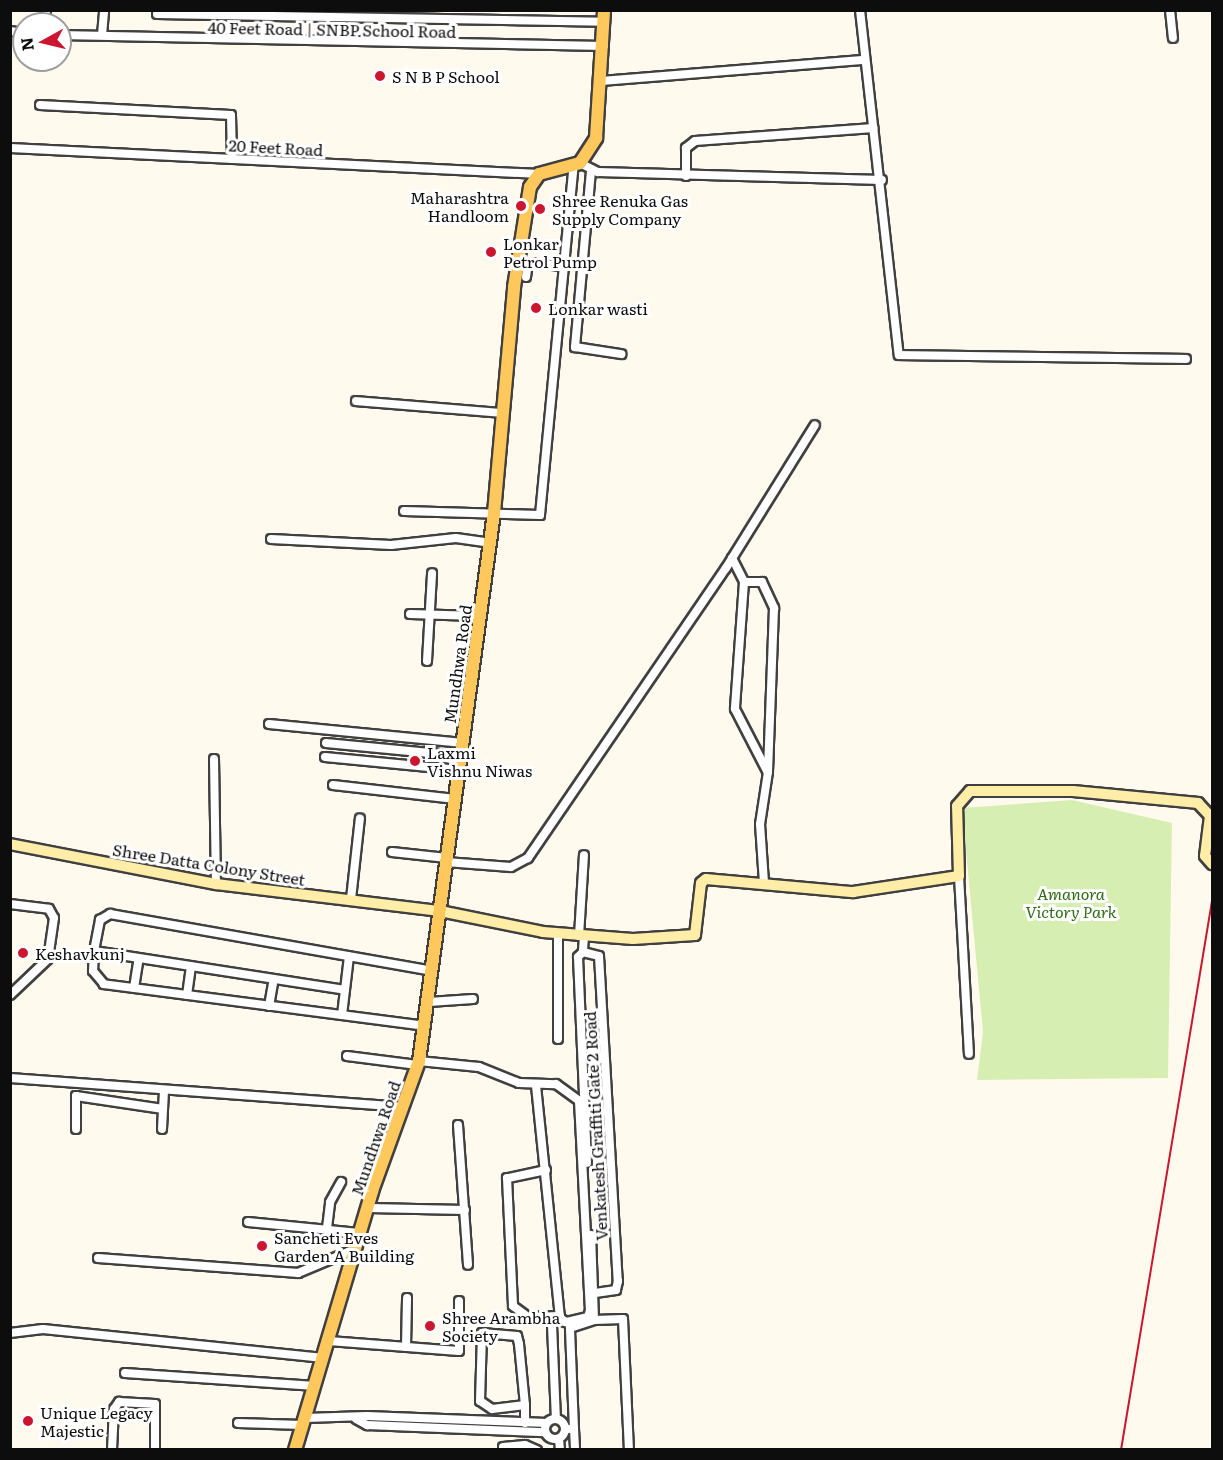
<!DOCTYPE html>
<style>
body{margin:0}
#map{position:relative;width:1223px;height:1460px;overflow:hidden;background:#fffaed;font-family:Literata,serif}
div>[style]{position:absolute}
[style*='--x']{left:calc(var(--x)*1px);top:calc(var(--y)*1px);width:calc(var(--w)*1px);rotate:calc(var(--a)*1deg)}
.green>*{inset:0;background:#d7eeb2}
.roads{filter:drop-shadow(2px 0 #404040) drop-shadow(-2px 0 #404040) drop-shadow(0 2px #404040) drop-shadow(0 -2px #404040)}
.street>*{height:8px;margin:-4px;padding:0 4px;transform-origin:4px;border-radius:4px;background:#fff}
.street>.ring{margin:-4px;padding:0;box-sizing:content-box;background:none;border:8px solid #fff;border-radius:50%}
.secondary>*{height:10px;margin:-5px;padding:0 5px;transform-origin:5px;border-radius:5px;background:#ffeda8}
.primary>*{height:12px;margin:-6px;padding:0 6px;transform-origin:6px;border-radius:6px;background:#ffc85d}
.rail>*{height:2px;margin:-1px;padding:0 1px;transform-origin:1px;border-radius:1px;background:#cc1630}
.dots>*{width:16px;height:16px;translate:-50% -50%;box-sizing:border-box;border:3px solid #fff;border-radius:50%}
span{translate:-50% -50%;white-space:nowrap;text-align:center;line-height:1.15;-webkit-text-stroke:6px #fff;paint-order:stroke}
.street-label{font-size:16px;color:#0d0d0d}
.poi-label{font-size:16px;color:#0d0d0d}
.left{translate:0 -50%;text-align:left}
.right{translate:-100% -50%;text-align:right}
.park-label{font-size:16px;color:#306b16;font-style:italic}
.frame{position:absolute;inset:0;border:12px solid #0d0d0d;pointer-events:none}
.north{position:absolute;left:12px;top:12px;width:60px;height:60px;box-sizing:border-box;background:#fff;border:2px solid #9e9e9e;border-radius:50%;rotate:262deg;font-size:16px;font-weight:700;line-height:24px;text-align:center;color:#0d0d0d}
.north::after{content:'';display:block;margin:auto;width:21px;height:27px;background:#cc1630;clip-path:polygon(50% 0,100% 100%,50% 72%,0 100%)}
</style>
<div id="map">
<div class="green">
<div style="clip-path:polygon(1072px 800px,1172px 823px,1168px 1078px,977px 1080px,983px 1032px,962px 808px)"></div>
</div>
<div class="roads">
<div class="street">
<div style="--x:860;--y:10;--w:347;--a:83.6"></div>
<div style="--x:899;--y:355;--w:287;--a:0.8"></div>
<div style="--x:1170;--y:10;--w:28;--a:84"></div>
<div style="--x:157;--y:14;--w:447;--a:1"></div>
<div style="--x:45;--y:24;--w:14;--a:-86"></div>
<div style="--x:10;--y:31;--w:14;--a:8"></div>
<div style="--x:60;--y:35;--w:544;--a:1.16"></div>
<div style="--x:102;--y:35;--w:25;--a:-85"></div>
<div style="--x:602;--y:81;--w:263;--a:-4.6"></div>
<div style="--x:40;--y:105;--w:191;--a:3"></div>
<div style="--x:231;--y:115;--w:44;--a:88.7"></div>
<div style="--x:10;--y:148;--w:530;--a:2.81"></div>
<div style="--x:580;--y:163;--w:20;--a:27"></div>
<div style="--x:598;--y:172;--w:284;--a:1.6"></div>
<div style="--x:591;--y:171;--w:177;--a:95.2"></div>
<div style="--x:575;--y:347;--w:47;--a:8.7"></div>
<div style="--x:686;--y:176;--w:28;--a:-90"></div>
<div style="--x:686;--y:148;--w:11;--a:-38"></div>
<div style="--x:695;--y:141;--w:179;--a:-4.2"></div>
<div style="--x:526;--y:277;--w:14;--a:-82"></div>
<div style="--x:528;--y:263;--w:36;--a:5"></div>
<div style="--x:356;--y:401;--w:147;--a:4.7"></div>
<div style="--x:404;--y:511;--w:136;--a:1.7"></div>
<div style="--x:540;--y:515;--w:352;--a:-84.5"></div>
<div style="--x:271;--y:539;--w:120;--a:2.9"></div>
<div style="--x:391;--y:545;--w:65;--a:-6.1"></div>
<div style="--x:456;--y:538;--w:34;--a:8"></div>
<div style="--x:732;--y:558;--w:27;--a:63"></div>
<div style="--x:744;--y:582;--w:127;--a:94.1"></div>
<div style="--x:735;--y:709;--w:70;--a:62.7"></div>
<div style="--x:744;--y:582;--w:18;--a:0"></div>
<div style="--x:762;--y:582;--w:29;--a:65"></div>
<div style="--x:774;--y:608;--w:164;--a:92.1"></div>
<div style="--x:768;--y:772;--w:53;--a:98.7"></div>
<div style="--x:760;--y:824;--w:59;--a:86.1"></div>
<div style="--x:410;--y:614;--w:70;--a:1.6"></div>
<div style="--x:427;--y:661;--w:88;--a:-86.7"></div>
<div style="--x:269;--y:724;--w:195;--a:5.6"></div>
<div style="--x:326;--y:743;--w:136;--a:5.5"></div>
<div style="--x:325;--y:757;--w:135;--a:5.5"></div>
<div style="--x:214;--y:759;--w:125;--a:89.1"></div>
<div style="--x:333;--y:785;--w:123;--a:6.5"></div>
<div style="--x:392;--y:852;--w:55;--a:6.2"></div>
<div style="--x:446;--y:862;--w:65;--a:4.4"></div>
<div style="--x:511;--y:867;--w:19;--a:-28"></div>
<div style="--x:528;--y:858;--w:351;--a:-55.7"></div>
<div style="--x:726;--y:568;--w:168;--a:-58.1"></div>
<div style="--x:959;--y:876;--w:178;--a:86.8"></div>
<div style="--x:351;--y:899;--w:81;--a:-83.7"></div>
<div style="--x:10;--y:904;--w:39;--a:7"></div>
<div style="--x:49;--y:909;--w:10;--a:61"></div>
<div style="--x:54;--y:918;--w:41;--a:98.3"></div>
<div style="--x:48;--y:959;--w:52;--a:136.5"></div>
<div style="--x:558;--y:934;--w:105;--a:90"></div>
<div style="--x:579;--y:936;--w:81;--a:-86.5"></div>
<div style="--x:584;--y:936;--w:16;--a:94"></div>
<div style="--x:583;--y:952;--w:7;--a:135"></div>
<div style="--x:578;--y:957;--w:206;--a:87.5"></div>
<div style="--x:94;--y:951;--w:254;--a:8.8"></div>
<div style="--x:583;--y:952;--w:16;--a:14"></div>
<div style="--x:599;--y:956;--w:326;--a:86.7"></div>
<div style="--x:618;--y:1281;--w:9;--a:103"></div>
<div style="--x:616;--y:1290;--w:21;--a:172"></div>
<div style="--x:134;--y:988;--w:30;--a:-81"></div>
<div style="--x:187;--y:995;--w:29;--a:-82"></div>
<div style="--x:429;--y:1002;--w:44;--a:-3.9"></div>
<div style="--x:269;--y:1006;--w:27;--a:-80"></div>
<div style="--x:342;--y:1015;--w:59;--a:-83.2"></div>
<div style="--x:426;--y:1026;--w:325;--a:-172.6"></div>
<div style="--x:104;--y:984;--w:17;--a:-130"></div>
<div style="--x:93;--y:971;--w:20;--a:-87"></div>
<div style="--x:94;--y:951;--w:32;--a:-79"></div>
<div style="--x:100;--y:920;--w:12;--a:-31"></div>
<div style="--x:110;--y:914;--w:328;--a:10"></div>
<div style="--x:347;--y:1056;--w:71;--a:7.3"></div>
<div style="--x:419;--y:1061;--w:60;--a:5.7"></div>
<div style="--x:479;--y:1067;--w:43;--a:21.8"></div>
<div style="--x:519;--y:1083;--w:37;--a:2"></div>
<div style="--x:556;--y:1084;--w:29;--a:36"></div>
<div style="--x:579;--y:1101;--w:209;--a:87"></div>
<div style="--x:590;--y:1310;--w:7;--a:106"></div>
<div style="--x:588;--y:1317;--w:23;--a:167"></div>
<div style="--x:566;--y:1322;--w:7;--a:-146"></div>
<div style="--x:560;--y:1318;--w:235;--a:-95.9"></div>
<div style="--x:10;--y:1078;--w:395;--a:4.2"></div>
<div style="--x:458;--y:1125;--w:140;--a:85.9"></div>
<div style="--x:76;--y:1129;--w:33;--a:-90"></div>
<div style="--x:76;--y:1096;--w:88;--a:8.5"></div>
<div style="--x:162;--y:1129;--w:39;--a:-87"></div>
<div style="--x:546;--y:1170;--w:40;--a:168"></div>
<div style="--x:507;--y:1178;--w:128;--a:87.3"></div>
<div style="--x:513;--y:1306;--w:19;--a:36"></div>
<div style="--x:528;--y:1317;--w:32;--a:-2"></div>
<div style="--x:369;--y:1208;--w:96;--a:1.2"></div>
<div style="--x:248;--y:1222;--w:114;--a:5.6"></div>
<div style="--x:327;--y:1228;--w:26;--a:-83"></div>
<div style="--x:330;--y:1202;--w:23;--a:-61"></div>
<div style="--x:98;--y:1258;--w:201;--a:4.3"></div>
<div style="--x:298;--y:1273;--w:62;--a:-22.8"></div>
<div style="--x:594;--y:1320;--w:29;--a:-2"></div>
<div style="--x:623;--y:1319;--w:131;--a:87.4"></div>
<div style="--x:552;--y:1325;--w:94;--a:87.6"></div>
<div style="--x:10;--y:1333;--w:33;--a:-7"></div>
<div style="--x:43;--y:1329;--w:282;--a:5.9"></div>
<div style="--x:329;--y:1341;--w:130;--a:4.4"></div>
<div style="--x:459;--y:1351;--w:50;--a:-90"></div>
<div style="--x:406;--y:1347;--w:49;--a:-88.8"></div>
<div style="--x:125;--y:1373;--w:191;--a:3.9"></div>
<div style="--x:525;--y:1405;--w:33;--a:173"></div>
<div style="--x:492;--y:1409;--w:14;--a:-146"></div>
<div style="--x:480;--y:1401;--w:68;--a:-88.3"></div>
<div style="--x:482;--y:1333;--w:35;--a:5"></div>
<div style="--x:517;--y:1336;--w:8;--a:76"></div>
<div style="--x:519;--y:1344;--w:61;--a:84.4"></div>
<div style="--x:525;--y:1405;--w:18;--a:90"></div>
<div style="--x:305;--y:1418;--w:62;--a:-1.8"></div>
<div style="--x:367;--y:1416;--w:180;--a:2.2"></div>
<div class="ring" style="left:545px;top:1419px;width:12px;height:12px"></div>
<div style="--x:356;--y:1419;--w:13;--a:29"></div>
<div style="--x:367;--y:1425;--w:178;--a:2.3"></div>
<div style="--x:238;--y:1423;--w:65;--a:1.8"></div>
<div style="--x:569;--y:1429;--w:5;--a:0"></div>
<div style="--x:574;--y:1429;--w:21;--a:87"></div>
<div style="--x:574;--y:1429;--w:101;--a:-92.3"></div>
<div style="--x:570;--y:1328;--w:25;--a:-18"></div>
<div style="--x:594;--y:1320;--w:85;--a:-92"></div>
<div style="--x:559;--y:1439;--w:11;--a:85"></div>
<div style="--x:503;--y:1447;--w:22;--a:-5"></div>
<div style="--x:525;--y:1445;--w:13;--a:23"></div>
<div style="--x:112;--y:1450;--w:41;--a:-87.2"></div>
<div style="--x:114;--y:1409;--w:9;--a:-54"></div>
<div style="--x:119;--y:1402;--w:36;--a:3"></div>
<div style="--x:155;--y:1404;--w:46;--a:90"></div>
</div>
<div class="secondary">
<div style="--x:10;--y:844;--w:210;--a:11"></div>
<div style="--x:216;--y:884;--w:226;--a:6.9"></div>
<div style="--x:440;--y:911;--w:105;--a:11.5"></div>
<div style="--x:543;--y:932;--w:90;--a:4.4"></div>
<div style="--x:633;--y:939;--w:62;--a:-3.7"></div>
<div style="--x:695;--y:935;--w:52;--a:-83.4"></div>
<div style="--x:701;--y:883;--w:6;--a:-39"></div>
<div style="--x:706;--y:879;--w:148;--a:5.1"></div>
<div style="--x:853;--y:892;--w:107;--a:-8.6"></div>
<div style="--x:959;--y:876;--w:70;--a:-91.6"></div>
<div style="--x:957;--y:806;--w:20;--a:-49"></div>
<div style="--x:970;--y:791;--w:103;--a:0"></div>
<div style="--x:1073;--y:791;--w:126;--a:5.5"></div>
<div style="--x:1198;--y:803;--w:18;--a:47"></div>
<div style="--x:1210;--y:816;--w:40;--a:97.1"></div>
<div style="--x:1205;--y:856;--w:11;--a:49"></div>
</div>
<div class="primary">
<div style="--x:295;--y:1450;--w:270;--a:-73.4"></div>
<div style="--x:372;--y:1191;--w:138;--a:-70.1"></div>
<div style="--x:419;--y:1061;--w:553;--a:-82.21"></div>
<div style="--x:494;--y:513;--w:227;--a:-84.9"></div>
<div style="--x:514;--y:287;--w:101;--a:-80.9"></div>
<div style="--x:530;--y:187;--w:16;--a:-55"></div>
<div style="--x:539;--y:174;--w:42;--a:-15"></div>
<div style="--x:580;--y:163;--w:30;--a:-57"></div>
<div style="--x:596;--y:138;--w:128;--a:-86.4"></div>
</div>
</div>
<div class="rail">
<div style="--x:1121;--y:1450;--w:556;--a:-80.59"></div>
</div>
<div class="dots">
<div style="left:380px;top:76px;background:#cc1630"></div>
<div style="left:521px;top:206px;background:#cc1630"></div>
<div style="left:540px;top:209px;background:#cc1630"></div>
<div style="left:491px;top:252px;background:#cc1630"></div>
<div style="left:536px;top:308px;background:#cc1630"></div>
<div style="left:415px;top:761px;background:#cc1630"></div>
<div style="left:23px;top:953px;background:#cc1630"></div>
<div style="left:262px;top:1246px;background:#cc1630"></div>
<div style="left:430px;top:1326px;background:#cc1630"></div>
<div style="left:28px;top:1421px;background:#cc1630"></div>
</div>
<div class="street-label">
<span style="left:332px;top:29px;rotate:1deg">40 Feet Road | SNBP School Road</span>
<span style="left:276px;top:147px;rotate:3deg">20 Feet Road</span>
<span style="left:457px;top:664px;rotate:-82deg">Mundhwa Road</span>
<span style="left:209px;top:864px;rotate:9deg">Shree Datta Colony Street</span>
<span style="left:595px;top:1126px;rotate:-93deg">Venkatesh Graffiti Gate 2 Road</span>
<span style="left:375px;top:1138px;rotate:-71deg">Mundhwa Road</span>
</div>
<div class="poi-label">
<span class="left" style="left:392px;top:76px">S N B P School</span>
<span class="right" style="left:509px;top:206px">Maharashtra<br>Handloom</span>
<span class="left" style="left:552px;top:209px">Shree Renuka Gas<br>Supply Company</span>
<span class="left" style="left:503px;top:252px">Lonkar<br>Petrol Pump</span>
<span class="left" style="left:548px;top:308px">Lonkar wasti</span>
<span class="left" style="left:427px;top:761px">Laxmi<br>Vishnu Niwas</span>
<span class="left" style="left:35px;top:953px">Keshavkunj</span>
<span class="left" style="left:274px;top:1246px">Sancheti Eves<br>Garden A Building</span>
<span class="left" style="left:442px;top:1326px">Shree Arambha<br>Society</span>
<span class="left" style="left:40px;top:1421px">Unique Legacy<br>Majestic</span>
</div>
<div class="park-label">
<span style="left:1071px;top:902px">Amanora<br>Victory Park</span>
</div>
<div class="frame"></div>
<div class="north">N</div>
</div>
